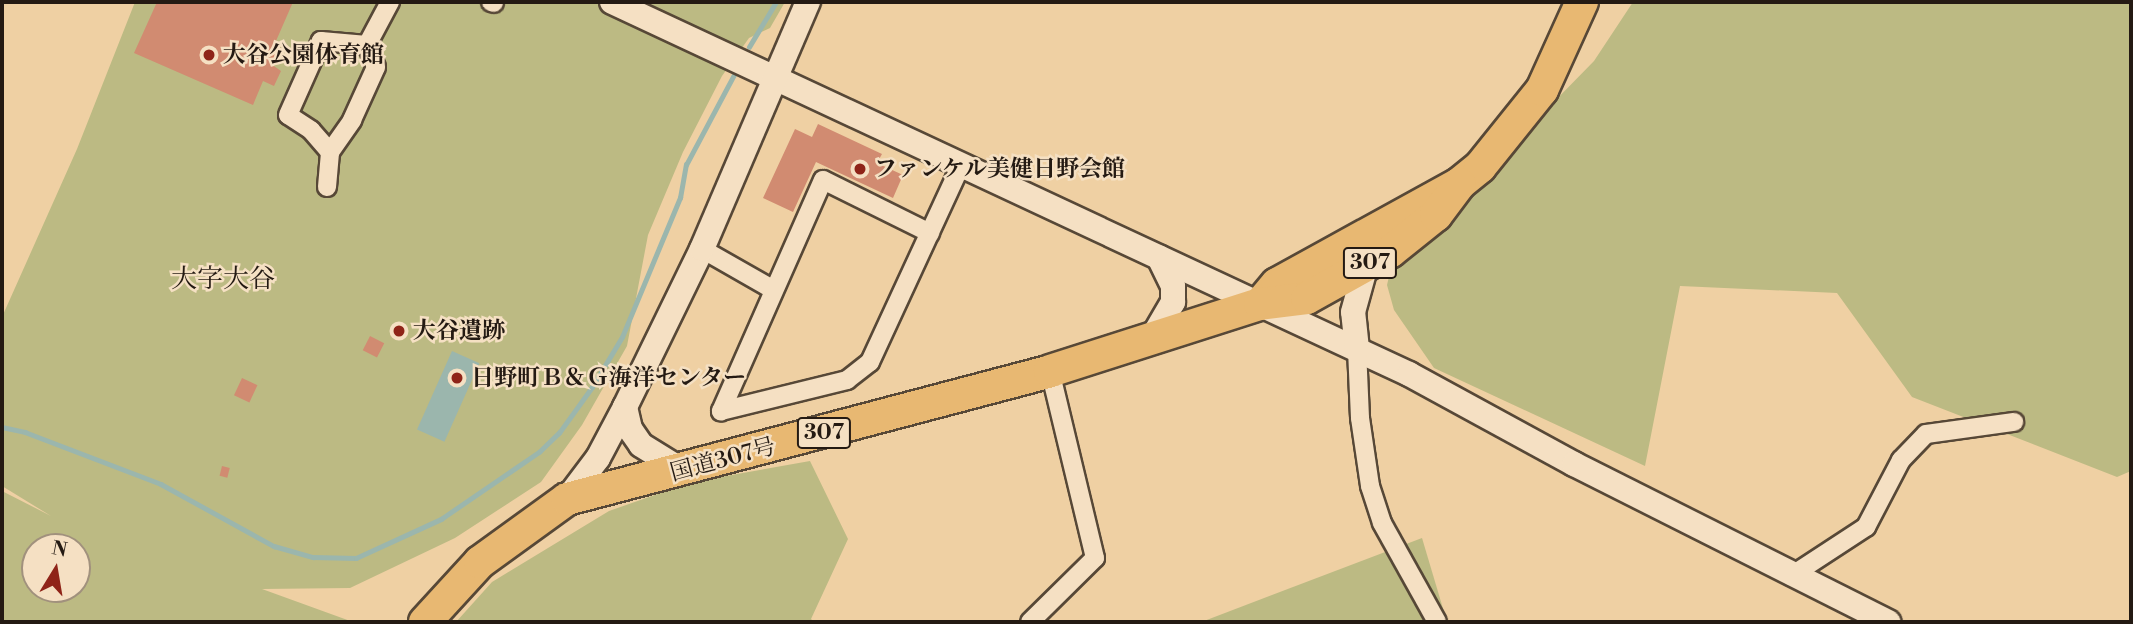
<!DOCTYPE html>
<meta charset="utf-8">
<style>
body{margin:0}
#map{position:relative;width:2133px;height:624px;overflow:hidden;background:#efd0a3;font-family:"Libre Bodoni","Noto Serif JP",serif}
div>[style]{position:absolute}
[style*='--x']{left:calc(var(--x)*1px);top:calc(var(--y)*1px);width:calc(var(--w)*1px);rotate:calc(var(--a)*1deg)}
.green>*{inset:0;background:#bcba83}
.water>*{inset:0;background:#9bb6ad;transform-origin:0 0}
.stream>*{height:4.5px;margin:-2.25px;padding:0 2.25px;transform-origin:2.25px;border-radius:2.25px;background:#9bb6ad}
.building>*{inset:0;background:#d18b71;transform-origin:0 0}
.roads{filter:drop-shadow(2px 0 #574837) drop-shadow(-2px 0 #574837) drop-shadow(0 2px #574837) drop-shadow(0 -2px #574837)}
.street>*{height:18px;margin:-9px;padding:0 9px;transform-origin:9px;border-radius:9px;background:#f5e0c3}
.secondary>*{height:24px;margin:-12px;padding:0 12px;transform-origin:12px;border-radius:12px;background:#f5e0c3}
.highway>*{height:32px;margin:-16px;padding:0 16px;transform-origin:16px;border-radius:16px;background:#e8b872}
.dots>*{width:19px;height:19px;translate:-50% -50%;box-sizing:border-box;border:4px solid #f5e0c3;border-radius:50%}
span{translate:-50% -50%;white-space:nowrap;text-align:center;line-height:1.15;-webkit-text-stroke:5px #f5e0c3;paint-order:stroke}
.shield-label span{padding:2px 5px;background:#f5e0c3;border:2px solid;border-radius:5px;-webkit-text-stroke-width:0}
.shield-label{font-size:21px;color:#241a13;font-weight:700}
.poi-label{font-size:23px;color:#241a13;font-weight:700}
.left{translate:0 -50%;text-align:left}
.street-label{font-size:23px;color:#241a13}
.quarter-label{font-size:26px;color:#241a13}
.frame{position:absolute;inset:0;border:4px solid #241a13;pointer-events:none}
.north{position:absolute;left:21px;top:533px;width:70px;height:70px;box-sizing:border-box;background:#f5e0c3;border:2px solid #a1917d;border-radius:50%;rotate:11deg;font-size:19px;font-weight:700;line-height:28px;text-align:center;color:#241a13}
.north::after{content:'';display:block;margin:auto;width:24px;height:32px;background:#8f2418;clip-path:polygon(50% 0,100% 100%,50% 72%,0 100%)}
</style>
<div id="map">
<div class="green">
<div style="clip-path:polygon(evenodd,135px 2px,785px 2px,770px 28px,749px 38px,722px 76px,683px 152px,648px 235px,627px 346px,582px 425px,541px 482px,455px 538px,350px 588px,262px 589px,353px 622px,2px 622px,2px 491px,51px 516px,2px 486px,2px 317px,77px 149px,135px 2px,35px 547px,77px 547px,77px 589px,35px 589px,35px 547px)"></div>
<div style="clip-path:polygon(1633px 2px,2131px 2px,2131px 471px,2117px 477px,1912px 397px,1837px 293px,1680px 286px,1645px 466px,1434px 368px,1394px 310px,1387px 285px,1391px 268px,1594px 61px)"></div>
<div style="clip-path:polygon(810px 461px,848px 539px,811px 619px,814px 622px,456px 622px,492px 582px,609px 511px,692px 482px)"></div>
<div style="clip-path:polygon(1422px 538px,1447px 622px,1204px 621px)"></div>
</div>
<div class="water">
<div style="left:452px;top:351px;width:30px;height:86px;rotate:24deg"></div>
</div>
<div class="stream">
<div style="--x:749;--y:47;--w:52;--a:-59"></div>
<div style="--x:2;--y:427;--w:24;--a:12"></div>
<div style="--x:25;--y:432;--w:146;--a:20.9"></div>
<div style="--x:161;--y:484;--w:129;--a:28.8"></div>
<div style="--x:274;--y:546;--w:41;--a:15.8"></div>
<div style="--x:313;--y:557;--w:43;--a:1.3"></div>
<div style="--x:356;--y:558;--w:94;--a:-24.6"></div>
<div style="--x:441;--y:519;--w:119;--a:-34.4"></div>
<div style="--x:539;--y:452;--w:28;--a:-44"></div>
<div style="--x:559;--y:433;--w:57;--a:-54.3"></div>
<div style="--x:592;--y:387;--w:58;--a:-59"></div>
<div style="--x:622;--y:337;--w:151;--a:-67.4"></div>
<div style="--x:680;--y:198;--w:34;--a:-80"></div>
<div style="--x:686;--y:165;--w:104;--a:-62"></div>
</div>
<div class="building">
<div style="clip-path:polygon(157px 2px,293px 2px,276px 41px,282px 44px,271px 64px,281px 71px,274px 86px,263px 81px,253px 105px,134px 53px)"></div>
<div style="clip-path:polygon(818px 124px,882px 154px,877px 163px,903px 175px,893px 198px,816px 162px,793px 212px,763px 198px,795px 129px,812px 137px)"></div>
<div style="left:370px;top:336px;width:16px;height:16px;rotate:27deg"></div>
<div style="left:242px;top:378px;width:17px;height:19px;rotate:25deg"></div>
<div style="left:222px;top:466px;width:8px;height:10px;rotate:14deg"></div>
</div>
<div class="roads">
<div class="street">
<div style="--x:491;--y:2;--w:3;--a:18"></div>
<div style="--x:330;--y:152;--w:29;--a:-131"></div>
<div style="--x:311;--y:130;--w:27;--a:-147"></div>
<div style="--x:288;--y:115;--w:81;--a:-66"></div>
<div style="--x:321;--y:41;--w:46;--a:5"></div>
<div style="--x:367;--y:45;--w:49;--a:-61.9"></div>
<div style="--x:327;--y:187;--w:35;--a:-85"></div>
<div style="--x:330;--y:152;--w:39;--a:-55"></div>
<div style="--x:352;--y:120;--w:58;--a:-65.6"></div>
<div style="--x:376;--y:67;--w:24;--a:-112"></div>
<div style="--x:930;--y:233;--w:119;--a:-153.6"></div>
<div style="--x:823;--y:180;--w:253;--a:113.8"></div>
<div style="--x:721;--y:411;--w:130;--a:-13.8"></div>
<div style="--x:847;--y:380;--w:29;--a:-38"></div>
<div style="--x:870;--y:362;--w:217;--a:-65.2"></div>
<div style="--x:702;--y:249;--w:81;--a:29.7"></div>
<div style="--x:1357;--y:349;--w:69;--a:87.5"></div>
<div style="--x:1360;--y:418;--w:69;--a:81.6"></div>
<div style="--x:1370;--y:486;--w:39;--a:72"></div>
<div style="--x:1382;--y:523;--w:113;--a:60.9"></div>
<div style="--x:1791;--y:576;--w:90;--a:-33.2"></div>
<div style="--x:1866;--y:527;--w:76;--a:-62.4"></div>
<div style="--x:1901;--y:460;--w:36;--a:-46"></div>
<div style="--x:1926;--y:434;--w:89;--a:-7.8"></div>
<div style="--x:1030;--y:622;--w:91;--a:-44.6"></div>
<div style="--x:1095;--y:558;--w:192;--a:-103.5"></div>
</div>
<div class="secondary">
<div style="--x:612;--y:2;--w:880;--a:25.02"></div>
<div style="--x:1409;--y:374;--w:188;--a:28.6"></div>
<div style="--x:1574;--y:464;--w:352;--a:26.7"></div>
<div style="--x:1152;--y:338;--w:42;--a:-59.7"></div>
<div style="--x:1173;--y:302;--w:16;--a:-90"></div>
<div style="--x:1173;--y:286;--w:32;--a:-116"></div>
<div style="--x:1357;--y:349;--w:37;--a:-96"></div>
<div style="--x:1353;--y:312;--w:49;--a:-74.5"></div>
<div style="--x:625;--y:407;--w:23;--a:77"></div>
<div style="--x:630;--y:429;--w:19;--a:55"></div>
<div style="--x:641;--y:445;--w:49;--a:31.8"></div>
<div style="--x:567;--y:499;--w:51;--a:-52.9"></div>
<div style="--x:598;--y:458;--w:58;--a:-62.1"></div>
<div style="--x:625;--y:407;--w:176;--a:-64"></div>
<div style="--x:702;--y:249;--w:269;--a:-66.8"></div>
</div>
<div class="highway">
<div style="--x:1260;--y:304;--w:26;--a:-50"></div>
<div style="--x:1277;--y:284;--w:208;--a:-28.8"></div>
<div style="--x:1459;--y:184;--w:27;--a:-39"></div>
<div style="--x:1480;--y:167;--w:99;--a:-51.2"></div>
<div style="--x:1542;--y:90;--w:97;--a:-65.6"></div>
<div style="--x:425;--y:622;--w:81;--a:-47.5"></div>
<div style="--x:480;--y:562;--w:107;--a:-35.9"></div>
<div style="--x:567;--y:499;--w:500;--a:-14.8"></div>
<div style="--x:1050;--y:371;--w:220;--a:-17.7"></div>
<div style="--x:1260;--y:304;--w:47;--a:-7.3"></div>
<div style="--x:1307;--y:298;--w:96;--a:-29.2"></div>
<div style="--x:1391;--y:251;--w:58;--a:-38.7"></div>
<div style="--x:1436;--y:215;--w:39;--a:-53"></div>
</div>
</div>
<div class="dots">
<div style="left:209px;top:55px;background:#8f2418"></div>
<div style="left:860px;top:169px;background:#8f2418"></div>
<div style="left:399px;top:331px;background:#8f2418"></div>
<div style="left:457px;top:378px;background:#8f2418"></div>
</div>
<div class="shield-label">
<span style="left:1370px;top:263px">307</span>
<span style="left:824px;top:433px">307</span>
</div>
<div class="poi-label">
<span class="left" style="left:223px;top:55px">大谷公園体育館</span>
<span class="left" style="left:874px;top:169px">ファンケル美健日野会館</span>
<span class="left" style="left:413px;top:331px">大谷遺跡</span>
<span class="left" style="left:471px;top:378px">日野町Ｂ＆Ｇ海洋センター</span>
</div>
<div class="street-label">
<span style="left:723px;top:460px;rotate:-15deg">国道307号</span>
</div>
<div class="quarter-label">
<span style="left:223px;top:280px">大字大谷</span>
</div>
<div class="frame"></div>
<div class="north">N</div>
</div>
